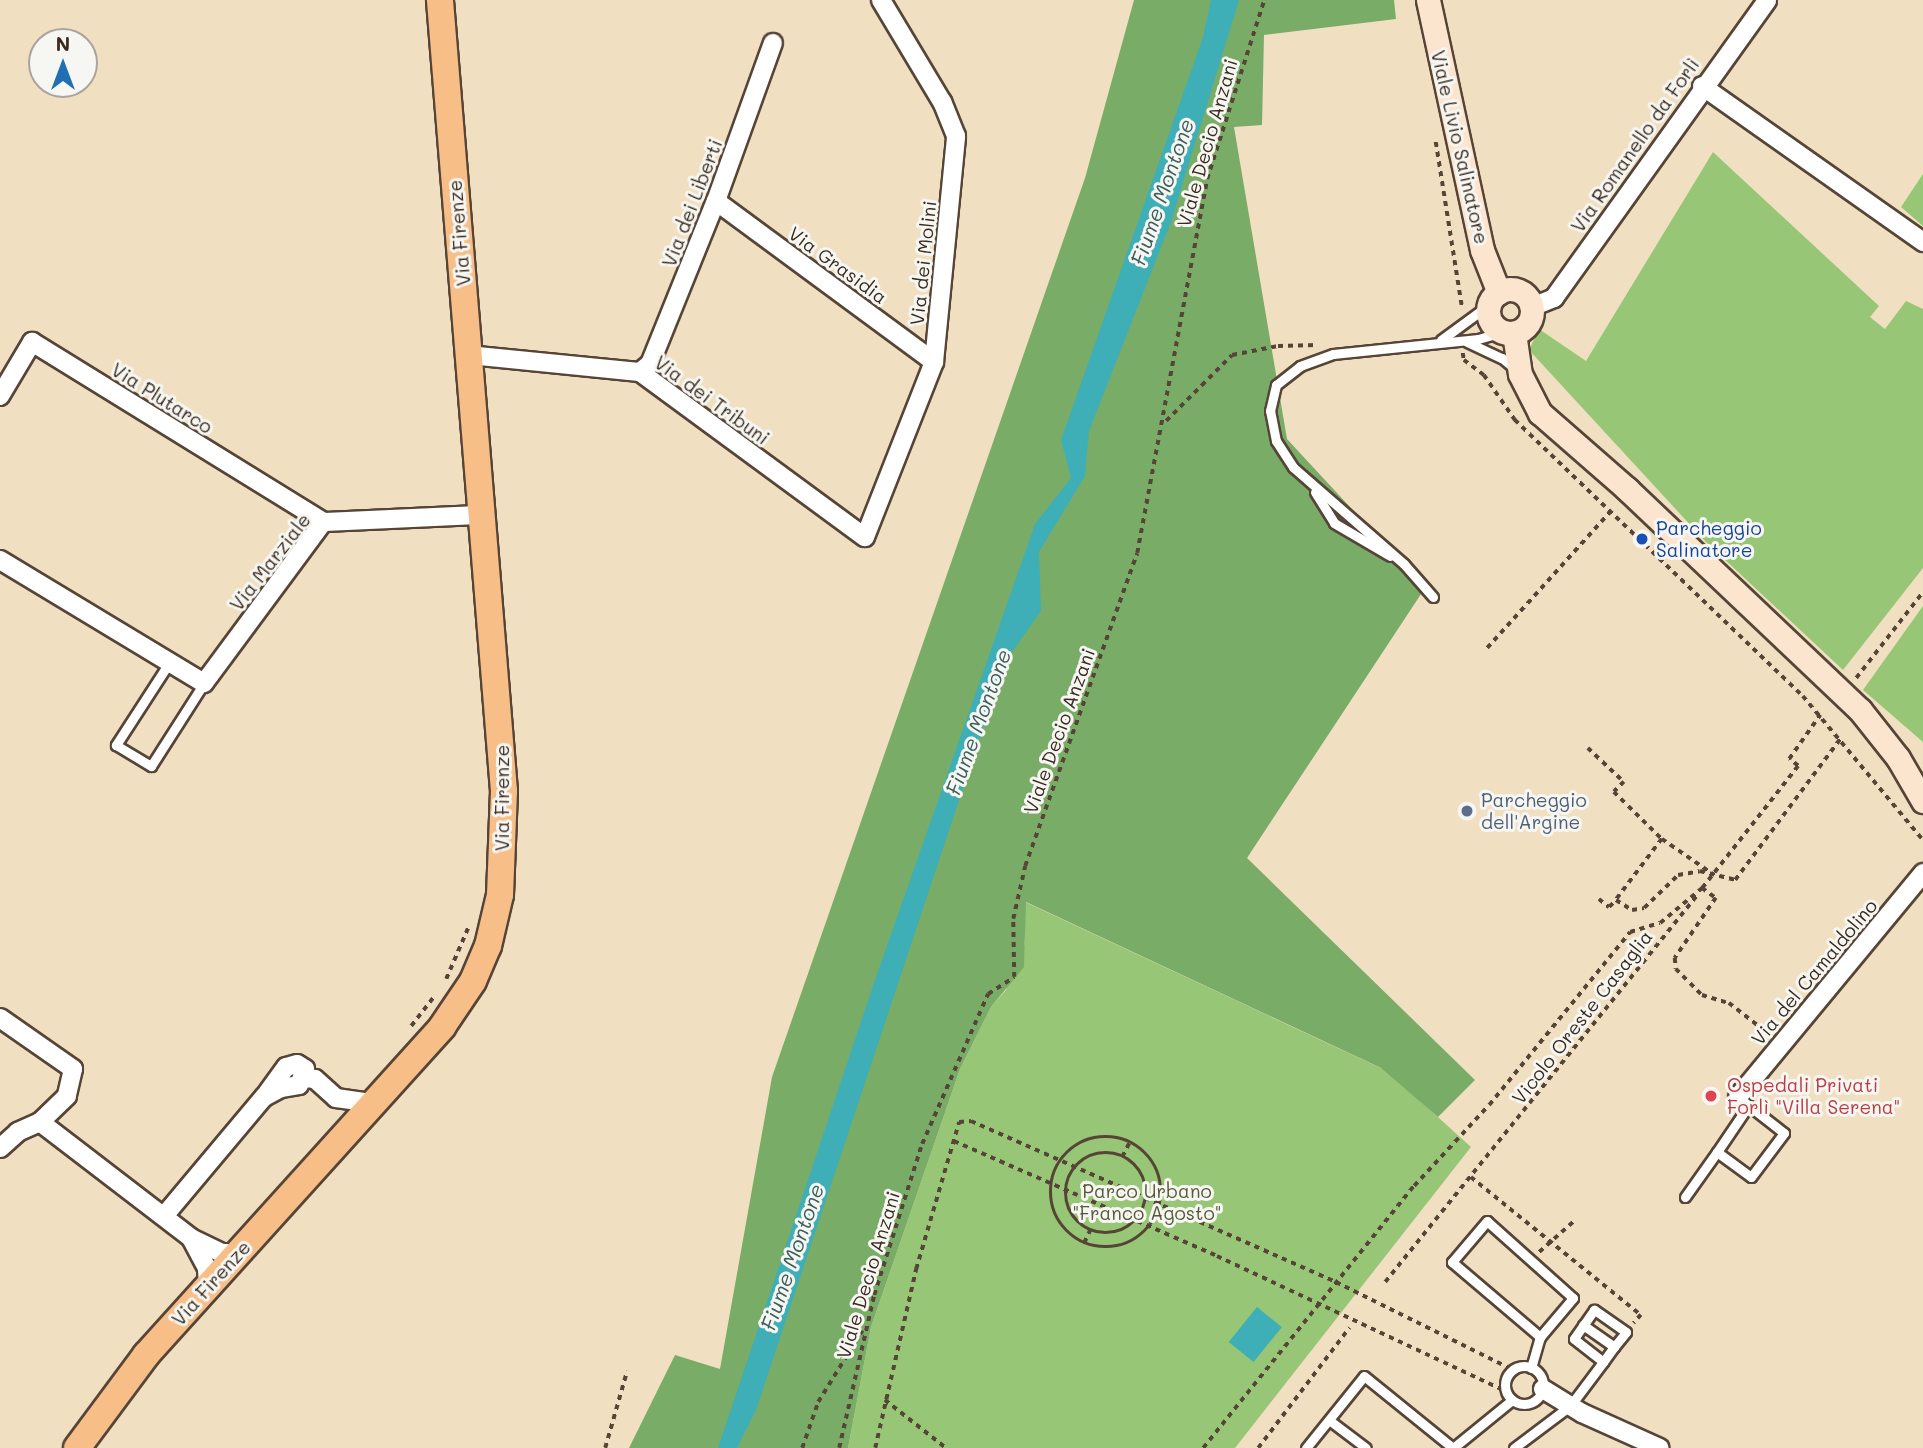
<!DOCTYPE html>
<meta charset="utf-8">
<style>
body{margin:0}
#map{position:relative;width:1923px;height:1448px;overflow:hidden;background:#f1dfc2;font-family:Mali,sans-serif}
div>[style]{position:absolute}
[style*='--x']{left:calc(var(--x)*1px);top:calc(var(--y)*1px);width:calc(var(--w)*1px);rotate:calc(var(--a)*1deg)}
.green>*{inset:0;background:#97c776}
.forest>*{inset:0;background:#79ac67}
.water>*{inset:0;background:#3eafb7;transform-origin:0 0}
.path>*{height:3.5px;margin-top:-1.75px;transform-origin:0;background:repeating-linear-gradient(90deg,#564537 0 5px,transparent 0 10px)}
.path>.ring{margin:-1.75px;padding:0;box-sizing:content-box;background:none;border:3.5px solid #564537;border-radius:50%}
.roads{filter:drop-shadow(2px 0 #564537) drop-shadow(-2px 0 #564537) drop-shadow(0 2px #564537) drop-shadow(0 -2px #564537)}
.lane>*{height:9px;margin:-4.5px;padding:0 4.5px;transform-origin:4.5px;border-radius:4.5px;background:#fff}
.lane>.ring{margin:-4.5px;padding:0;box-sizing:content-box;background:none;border:9px solid #fff;border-radius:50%}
.street>*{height:18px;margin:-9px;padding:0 9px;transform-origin:9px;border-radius:9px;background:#fff}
.secondary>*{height:23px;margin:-11.5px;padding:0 11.5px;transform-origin:11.5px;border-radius:11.5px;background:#fce5cf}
.secondary>.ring{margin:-11.5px;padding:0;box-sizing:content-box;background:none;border:23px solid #fce5cf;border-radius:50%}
.primary>*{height:26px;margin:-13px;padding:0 13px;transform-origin:13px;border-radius:13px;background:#f7be88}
.dots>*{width:19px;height:19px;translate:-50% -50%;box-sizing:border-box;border:4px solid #f6f6f2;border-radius:50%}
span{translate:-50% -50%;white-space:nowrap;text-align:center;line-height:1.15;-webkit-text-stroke:6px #f6f6f2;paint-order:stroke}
.street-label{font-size:19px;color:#3b2a1e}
.transit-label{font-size:19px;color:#164399}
.left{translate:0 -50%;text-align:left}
.service-label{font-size:19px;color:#4e5e75}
.health-label{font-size:19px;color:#be3a42}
.park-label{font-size:19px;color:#575938}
.water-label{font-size:21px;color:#3c5f5b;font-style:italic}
.north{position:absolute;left:28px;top:28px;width:70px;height:70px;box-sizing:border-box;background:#f6f6f2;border:2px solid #aba49d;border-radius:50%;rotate:0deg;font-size:19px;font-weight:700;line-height:28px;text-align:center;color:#3b2a1e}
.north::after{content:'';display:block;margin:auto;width:24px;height:32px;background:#1f6fb2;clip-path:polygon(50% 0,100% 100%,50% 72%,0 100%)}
</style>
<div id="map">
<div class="green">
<div style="clip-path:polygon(1713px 152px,1879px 306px,1870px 317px,1885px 329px,1906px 301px,1923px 309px,1923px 568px,1843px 670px,1706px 542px,1529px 350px,1539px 329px,1586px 361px)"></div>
<div style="clip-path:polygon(1923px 174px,1923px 226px,1901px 207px)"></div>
<div style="clip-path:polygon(1923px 606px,1923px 742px,1863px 690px)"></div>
<div style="clip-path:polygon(1025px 902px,1387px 1071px,1471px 1147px,1235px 1448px,848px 1448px,871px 1327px,960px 1069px,991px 1007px,1006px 990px,1025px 944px)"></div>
</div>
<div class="forest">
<div style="clip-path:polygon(1134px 0,1394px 0,1396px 19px,1264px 35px,1262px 125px,1234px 127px,1287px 439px,1425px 588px,1247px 858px,1475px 1080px,1438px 1117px,1381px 1068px,1026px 902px,1024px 967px,991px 1007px,960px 1069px,871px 1327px,848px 1448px,629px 1448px,675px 1355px,720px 1369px,772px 1077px,1085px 178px)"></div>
</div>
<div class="water">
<div style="clip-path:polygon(1211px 0,1239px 0,1171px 222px,1089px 431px,1085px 476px,1039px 552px,1041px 611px,1005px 662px,756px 1410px,737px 1448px,718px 1448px,875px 980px,1035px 524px,1071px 478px,1061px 440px,1203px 37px)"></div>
<div style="left:1257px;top:1307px;width:32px;height:45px;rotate:39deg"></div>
</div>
<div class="path">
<div style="--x:1436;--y:142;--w:167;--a:81"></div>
<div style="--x:1463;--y:353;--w:7;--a:82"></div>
<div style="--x:1464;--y:360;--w:25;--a:37"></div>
<div style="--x:1484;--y:375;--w:55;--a:55.4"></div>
<div style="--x:1515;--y:420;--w:399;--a:43.8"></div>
<div style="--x:1803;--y:696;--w:187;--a:50.2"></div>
<div style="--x:1166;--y:421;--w:93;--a:-45"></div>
<div style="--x:1232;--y:355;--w:47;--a:-11.1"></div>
<div style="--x:1278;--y:346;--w:40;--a:-1.4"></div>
<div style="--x:1487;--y:648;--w:183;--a:-47.9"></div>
<div style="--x:1856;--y:678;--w:109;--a:-52.1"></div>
<div style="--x:1588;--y:748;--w:50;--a:43.4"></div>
<div style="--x:1624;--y:782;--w:14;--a:135"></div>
<div style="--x:1614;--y:792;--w:67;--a:44.4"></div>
<div style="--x:1662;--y:839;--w:62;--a:34.5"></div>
<div style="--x:1662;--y:839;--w:76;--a:127"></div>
<div style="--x:1616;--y:900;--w:19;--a:32"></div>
<div style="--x:1632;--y:910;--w:12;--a:-9"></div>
<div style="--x:1644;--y:908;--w:47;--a:-44.1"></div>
<div style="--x:1678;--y:875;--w:22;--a:-10"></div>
<div style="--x:1700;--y:871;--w:36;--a:14"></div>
<div style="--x:1735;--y:880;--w:177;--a:-53.3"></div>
<div style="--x:1702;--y:888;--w:155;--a:-51.8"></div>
<div style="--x:1798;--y:766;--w:11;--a:-142"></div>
<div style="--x:1789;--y:759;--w:54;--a:-54.8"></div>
<div style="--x:1702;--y:888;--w:17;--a:36"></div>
<div style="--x:1716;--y:898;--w:73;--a:124.3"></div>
<div style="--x:1675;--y:958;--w:11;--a:85"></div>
<div style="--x:1676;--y:969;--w:37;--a:45"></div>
<div style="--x:1702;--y:995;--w:28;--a:17"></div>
<div style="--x:1729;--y:1003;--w:51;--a:37.8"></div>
<div style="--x:1599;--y:899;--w:13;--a:39"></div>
<div style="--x:1609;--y:907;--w:10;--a:-45"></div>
<div style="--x:446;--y:979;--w:56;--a:-66.7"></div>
<div style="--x:411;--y:1026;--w:37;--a:-52"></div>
<div class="ring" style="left:1051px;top:1137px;width:106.5px;height:106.5px"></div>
<div style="--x:954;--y:1141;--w:287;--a:23.6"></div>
<div style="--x:1217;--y:1256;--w:316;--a:25.1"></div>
<div class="ring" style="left:1066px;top:1153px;width:76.5px;height:76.5px"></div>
<div style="--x:1122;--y:1157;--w:16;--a:-63"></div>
<div style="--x:1471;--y:1177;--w:219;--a:39.1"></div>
<div style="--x:1641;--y:1315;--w:11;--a:131"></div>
<div style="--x:1084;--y:1243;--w:14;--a:-65"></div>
<div style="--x:1539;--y:1252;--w:47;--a:-41.5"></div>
<div style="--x:1385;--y:1282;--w:499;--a:-51.1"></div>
<div style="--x:885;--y:1400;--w:78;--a:38.2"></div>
<div style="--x:605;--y:1448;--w:80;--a:-74.1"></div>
<div style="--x:802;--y:1448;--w:49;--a:-70.8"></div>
<div style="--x:818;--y:1402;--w:84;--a:-58.2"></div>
<div style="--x:839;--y:1448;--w:157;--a:-77.1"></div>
<div style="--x:874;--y:1295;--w:158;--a:-72.4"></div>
<div style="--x:922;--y:1144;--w:164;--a:-66.3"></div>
<div style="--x:988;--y:994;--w:31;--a:-33"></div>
<div style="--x:1014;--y:977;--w:58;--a:-91"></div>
<div style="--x:1013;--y:919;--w:54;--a:-77.2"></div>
<div style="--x:1025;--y:866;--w:332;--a:-70.3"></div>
<div style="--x:1137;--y:553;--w:380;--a:-79.4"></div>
<div style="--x:1207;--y:179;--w:188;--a:-72.3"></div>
<div style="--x:875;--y:1448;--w:184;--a:-77.1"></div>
<div style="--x:916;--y:1269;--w:153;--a:-73.7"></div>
<div style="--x:959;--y:1122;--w:12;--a:-5"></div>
<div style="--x:971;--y:1121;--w:399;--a:23.8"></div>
<div style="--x:1336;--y:1282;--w:198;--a:26.4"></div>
<div style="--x:1203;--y:1448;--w:336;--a:-51.2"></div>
<div style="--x:1414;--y:1186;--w:110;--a:-47.2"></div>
<div style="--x:1489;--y:1105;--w:223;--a:-50.8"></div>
<div style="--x:1630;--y:932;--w:31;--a:-17"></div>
<div style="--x:1660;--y:923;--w:55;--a:-39.8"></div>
<div style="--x:1258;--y:1448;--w:151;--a:-52.8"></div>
</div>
<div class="roads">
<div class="lane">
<div style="--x:1441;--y:340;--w:61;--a:-36.3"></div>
<div style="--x:1467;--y:342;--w:38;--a:25"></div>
<div style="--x:1502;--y:358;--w:17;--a:40"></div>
<div style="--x:1315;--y:492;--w:36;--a:58"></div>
<div style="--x:1334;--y:523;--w:65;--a:30.5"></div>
<div style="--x:1433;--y:597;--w:44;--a:-131.3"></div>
<div style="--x:1404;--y:564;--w:147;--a:-138.9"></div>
<div style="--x:1293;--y:467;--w:31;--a:-123"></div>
<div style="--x:1276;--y:441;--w:31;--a:-101"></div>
<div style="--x:1270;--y:411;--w:27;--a:-77"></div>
<div style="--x:1276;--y:385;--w:31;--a:-38"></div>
<div style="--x:1300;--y:366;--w:35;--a:-20"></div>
<div style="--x:1333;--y:354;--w:146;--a:-5.9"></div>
<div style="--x:1478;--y:339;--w:26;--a:-16"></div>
<div style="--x:169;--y:663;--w:98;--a:122.9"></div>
<div style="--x:116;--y:745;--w:41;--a:31"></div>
<div style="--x:151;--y:766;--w:98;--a:-57.4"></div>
<div style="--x:1717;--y:1152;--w:55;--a:-56"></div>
<div style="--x:1685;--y:1197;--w:55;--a:-54.6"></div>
<div style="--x:1717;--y:1152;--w:42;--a:36.3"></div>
<div style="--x:1751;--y:1177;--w:55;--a:-53.1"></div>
<div style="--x:1784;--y:1133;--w:58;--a:-142"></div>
<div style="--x:1583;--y:1325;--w:38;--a:35"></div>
<div class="ring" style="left:1505px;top:1366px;width:29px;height:29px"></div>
<div style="--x:1531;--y:1368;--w:32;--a:-74"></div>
<div style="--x:1540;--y:1337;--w:51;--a:-49.8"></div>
<div style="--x:1573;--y:1298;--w:115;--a:-138.2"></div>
<div style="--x:1487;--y:1221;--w:54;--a:130.5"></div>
<div style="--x:1452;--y:1262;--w:116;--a:40.4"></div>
<div style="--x:1329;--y:1420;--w:46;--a:37.1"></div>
<div style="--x:1306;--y:1448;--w:92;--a:-51.1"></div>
<div style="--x:1364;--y:1376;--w:114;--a:39"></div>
<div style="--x:1453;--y:1448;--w:76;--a:-39.1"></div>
<div style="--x:1514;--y:1448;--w:70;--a:-36.9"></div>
<div style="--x:1570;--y:1406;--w:55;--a:-53.1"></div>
<div style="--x:1603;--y:1362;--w:19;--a:-54"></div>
<div style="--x:1614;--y:1347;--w:19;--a:-51"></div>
<div style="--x:1626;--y:1332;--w:39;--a:-145"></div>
<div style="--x:1594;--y:1310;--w:35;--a:125"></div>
<div style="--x:1574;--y:1339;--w:37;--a:38"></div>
</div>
<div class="street">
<div style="--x:1702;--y:86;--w:271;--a:35.2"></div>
<div style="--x:716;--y:201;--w:271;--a:36.4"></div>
<div style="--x:1532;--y:307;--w:24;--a:-22"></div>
<div style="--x:1554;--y:298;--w:366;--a:-54.4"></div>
<div style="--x:469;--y:355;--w:172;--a:5.7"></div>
<div style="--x:640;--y:372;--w:279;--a:36.3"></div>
<div style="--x:865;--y:537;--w:188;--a:-68.5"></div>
<div style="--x:934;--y:362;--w:227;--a:-84.4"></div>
<div style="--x:956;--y:136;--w:37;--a:-112"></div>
<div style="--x:942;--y:102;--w:119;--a:-120.9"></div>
<div style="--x:640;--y:372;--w:13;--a:-39"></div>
<div style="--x:650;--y:364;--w:176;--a:-68"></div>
<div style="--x:716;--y:201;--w:168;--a:-70.2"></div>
<div style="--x:0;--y:396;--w:63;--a:-59.3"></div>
<div style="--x:32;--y:342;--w:342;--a:31.7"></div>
<div style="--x:323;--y:522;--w:157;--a:-2.6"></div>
<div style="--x:0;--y:560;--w:238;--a:31.1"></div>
<div style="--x:204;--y:683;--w:200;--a:-53.5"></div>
<div style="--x:0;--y:1018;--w:89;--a:34.9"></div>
<div style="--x:73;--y:1069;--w:28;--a:103"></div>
<div style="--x:67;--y:1096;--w:37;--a:136"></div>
<div style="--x:40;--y:1122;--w:24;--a:156"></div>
<div style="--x:18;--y:1132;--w:24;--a:138"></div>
<div style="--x:305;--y:1078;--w:10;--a:6"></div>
<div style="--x:315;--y:1079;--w:28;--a:42"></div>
<div style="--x:336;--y:1098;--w:37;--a:8"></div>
<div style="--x:1738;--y:1097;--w:291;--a:-50.4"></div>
<div style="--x:40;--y:1122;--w:190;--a:37.5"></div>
<div style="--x:191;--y:1238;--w:34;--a:26"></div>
<div style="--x:222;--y:1253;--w:16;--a:0"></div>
<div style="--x:164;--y:1216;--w:155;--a:-50"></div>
<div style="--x:264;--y:1097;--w:19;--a:-28"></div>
<div style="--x:281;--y:1088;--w:18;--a:-9"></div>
<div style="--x:299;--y:1085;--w:17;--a:-69"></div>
<div style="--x:305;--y:1069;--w:9;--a:-148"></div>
<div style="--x:297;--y:1064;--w:11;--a:165"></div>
<div style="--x:286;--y:1067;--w:37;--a:126"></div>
<div style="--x:191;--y:1238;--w:34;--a:62"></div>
<div style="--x:207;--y:1268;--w:18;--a:87"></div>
<div style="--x:1543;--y:1389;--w:46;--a:31.6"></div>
<div style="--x:1582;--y:1413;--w:85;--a:24.2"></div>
</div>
<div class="secondary">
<div style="--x:1428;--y:0;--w:256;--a:77.8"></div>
<div style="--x:1482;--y:250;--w:46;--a:68.4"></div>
<div class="ring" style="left:1488px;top:289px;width:21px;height:21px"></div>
<div style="--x:1514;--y:333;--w:41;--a:81.7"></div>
<div style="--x:1520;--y:374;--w:44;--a:62.9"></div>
<div style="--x:1540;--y:413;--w:116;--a:41.1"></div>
<div style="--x:1627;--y:489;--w:321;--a:43.5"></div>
<div style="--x:1860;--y:710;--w:61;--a:51.6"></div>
<div style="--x:1898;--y:758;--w:50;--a:59.8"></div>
</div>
<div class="primary">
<div style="--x:77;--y:1448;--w:116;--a:-53.4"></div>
<div style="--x:146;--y:1355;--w:442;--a:-47.9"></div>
<div style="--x:442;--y:1027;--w:55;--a:-56"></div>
<div style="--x:473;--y:981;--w:38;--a:-67"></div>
<div style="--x:488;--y:946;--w:52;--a:-76.8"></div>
<div style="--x:500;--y:895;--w:104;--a:-87.8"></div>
<div style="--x:504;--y:791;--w:794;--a:-94.63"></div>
</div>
</div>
<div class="dots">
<div style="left:1642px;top:539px;background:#1a4fb4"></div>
<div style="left:1467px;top:811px;background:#5c6f8a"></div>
<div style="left:1711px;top:1096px;background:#e0444e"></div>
</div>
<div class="street-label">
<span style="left:1207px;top:143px;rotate:-74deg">Viale Decio Anzani</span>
<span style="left:1635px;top:145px;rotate:-55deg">Via Romanello da Forlì</span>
<span style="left:1460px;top:147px;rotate:77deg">Viale Livio Salinatore</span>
<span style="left:692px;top:203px;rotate:-69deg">Via dei Liberti</span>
<span style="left:459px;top:233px;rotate:-95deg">Via Firenze</span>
<span style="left:923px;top:263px;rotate:-84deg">Via dei Molini</span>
<span style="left:838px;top:265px;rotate:36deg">Via Grasidia</span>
<span style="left:162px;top:398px;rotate:32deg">Via Plutarco</span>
<span style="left:712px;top:400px;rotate:36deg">Via dei Tribuni</span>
<span style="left:270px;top:562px;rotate:-52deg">Via Marziale</span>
<span style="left:1059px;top:731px;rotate:-70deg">Viale Decio Anzani</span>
<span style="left:502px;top:798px;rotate:-90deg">Via Firenze</span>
<span style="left:1814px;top:972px;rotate:-50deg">Via del Camaldolino</span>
<span style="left:1582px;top:1017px;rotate:-52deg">Vicolo Oreste Casaglia</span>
<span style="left:868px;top:1275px;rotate:-73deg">Viale Decio Anzani</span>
<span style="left:211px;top:1283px;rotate:-48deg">Via Firenze</span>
</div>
<div class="transit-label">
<span class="left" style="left:1656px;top:539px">Parcheggio<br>Salinatore</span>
</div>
<div class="service-label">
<span class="left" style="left:1481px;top:811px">Parcheggio<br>dell'Argine</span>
</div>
<div class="health-label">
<span class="left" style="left:1727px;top:1096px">Ospedali Privati<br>Forlì "Villa Serena"</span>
</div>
<div class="park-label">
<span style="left:1147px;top:1202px">Parco Urbano<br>"Franco Agosto"</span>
</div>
<div class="water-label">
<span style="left:1162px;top:192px;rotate:-71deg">Fiume Montone</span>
<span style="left:978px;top:722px;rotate:-70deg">Fiume Montone</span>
<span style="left:792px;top:1257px;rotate:-71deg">Fiume Montone</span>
</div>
<div class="north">N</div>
</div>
